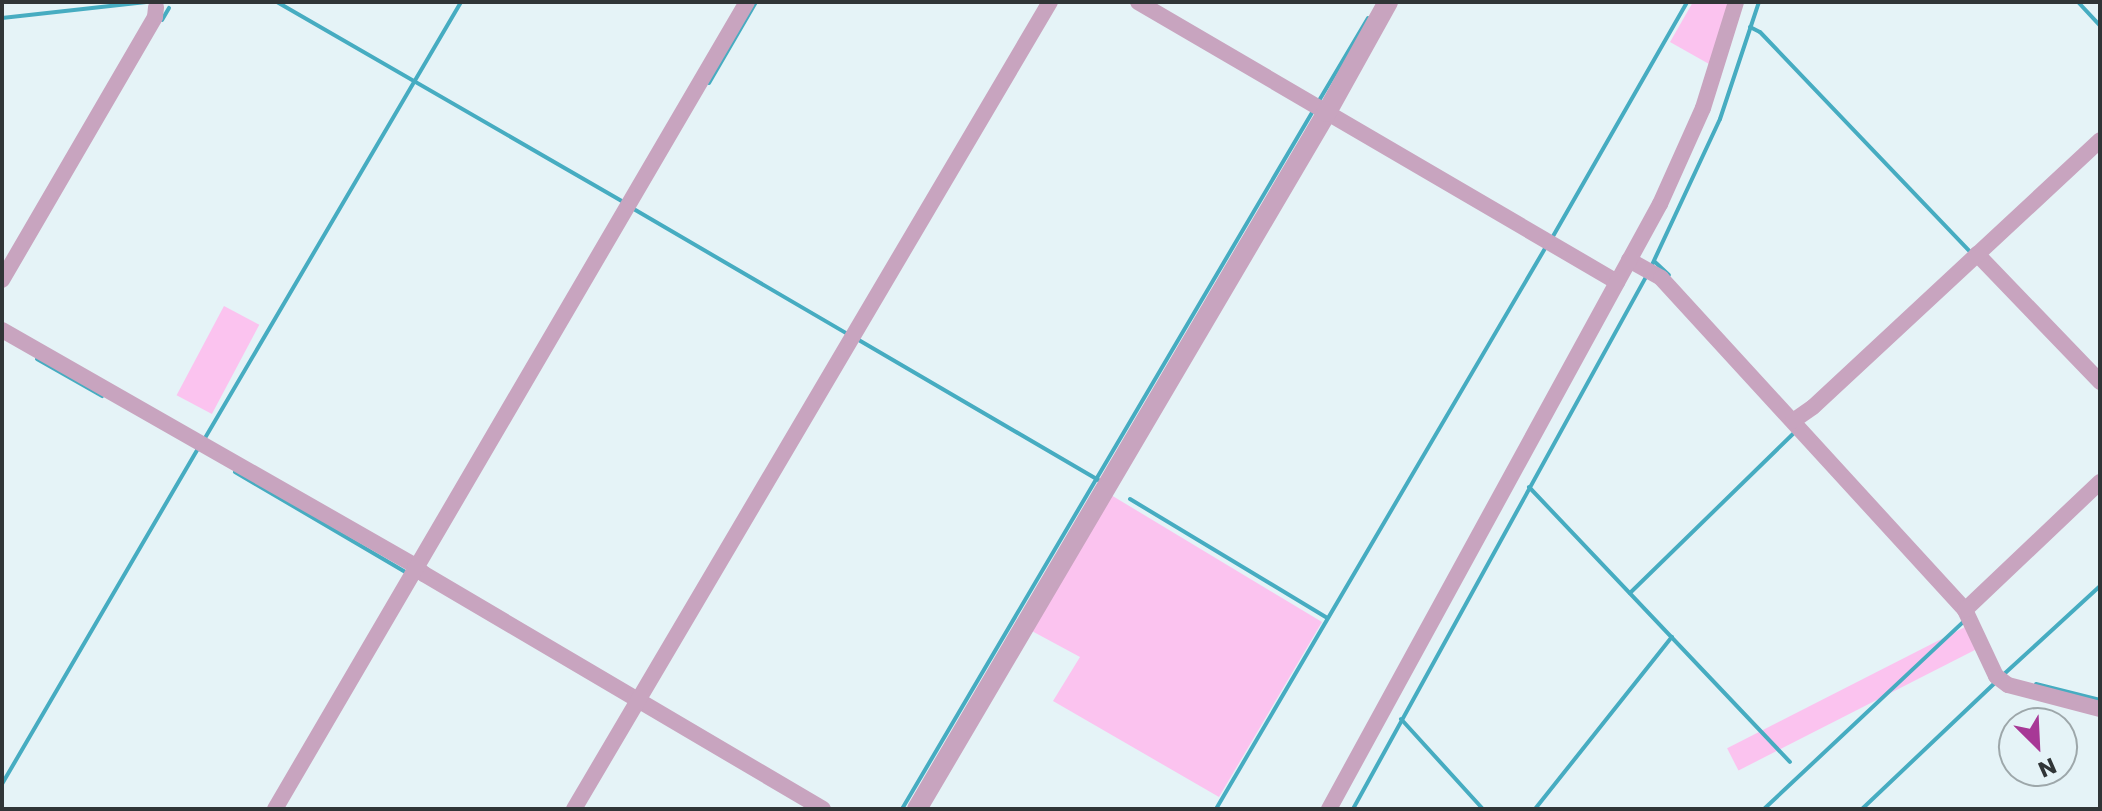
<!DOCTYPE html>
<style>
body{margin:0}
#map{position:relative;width:2102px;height:811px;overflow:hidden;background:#e5f3f7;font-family:Poppins,sans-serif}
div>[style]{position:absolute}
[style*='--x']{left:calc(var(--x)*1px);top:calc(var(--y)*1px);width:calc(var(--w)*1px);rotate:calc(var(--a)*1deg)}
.green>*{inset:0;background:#fbc3ef;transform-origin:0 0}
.stream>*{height:4px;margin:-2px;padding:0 2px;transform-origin:2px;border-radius:2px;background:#46acc1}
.minor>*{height:16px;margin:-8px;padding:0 8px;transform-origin:8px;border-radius:8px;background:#c8a4bf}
.tertiary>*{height:20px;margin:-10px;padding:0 10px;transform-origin:10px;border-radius:10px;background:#c8a4bf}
span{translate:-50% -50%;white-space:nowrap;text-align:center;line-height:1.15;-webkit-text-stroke:6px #e5f3f7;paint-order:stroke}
.frame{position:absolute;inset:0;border:4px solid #303537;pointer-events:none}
.north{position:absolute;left:1998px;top:707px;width:80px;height:80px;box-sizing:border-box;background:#e5f3f7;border:2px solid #9da7aa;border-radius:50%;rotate:156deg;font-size:22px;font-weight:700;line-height:32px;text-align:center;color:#303537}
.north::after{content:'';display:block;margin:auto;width:28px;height:36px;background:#a73896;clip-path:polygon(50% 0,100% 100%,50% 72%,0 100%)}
</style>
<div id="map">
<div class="green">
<div style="clip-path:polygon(1693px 2px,1732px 2px,1709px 64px,1670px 42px)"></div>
<div style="left:224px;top:306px;width:40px;height:101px;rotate:28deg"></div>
<div style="clip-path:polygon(1111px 495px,1322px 622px,1219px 797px,1053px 701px,1080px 657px,1030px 630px)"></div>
<div style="left:1965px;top:627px;width:25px;height:267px;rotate:63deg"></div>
</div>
<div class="stream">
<div style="--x:277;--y:2;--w:402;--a:30"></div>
<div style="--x:2078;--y:2;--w:33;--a:47"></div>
<div style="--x:2;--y:18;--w:145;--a:-6.3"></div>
<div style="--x:162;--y:20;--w:14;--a:-60"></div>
<div style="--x:1750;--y:27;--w:11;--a:27"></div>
<div style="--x:1760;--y:32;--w:306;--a:46.3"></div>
<div style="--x:709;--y:83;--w:94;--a:-59.9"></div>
<div style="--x:1317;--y:104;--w:100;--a:-59.3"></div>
<div style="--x:632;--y:208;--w:251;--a:30.3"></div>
<div style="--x:1552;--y:238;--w:272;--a:-60.2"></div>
<div style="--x:1655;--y:262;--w:19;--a:43"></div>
<div style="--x:1651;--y:267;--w:163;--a:-65"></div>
<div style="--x:1720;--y:119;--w:123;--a:-71.6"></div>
<div style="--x:857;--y:339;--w:281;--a:30.3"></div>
<div style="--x:37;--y:359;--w:75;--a:29.6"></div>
<div style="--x:205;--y:438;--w:506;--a:-59.58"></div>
<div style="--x:235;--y:472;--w:199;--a:30.4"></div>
<div style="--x:1529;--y:487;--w:379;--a:46.5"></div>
<div style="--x:1130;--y:499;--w:230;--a:31.1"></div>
<div style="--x:1630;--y:593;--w:233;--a:-44.3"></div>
<div style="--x:2003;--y:675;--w:132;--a:-42.5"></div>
<div style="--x:2036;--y:684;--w:66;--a:14"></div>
<div style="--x:1401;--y:719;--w:122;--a:47.7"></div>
<div style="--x:2;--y:784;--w:388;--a:-59.7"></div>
<div style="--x:902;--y:809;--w:810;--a:-59.51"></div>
<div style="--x:1216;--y:809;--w:654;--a:-59.59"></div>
<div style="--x:1353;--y:809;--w:610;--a:-61.16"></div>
<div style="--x:1535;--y:809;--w:220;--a:-51.5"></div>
<div style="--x:1764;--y:809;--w:277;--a:-43.2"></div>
<div style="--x:1862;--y:809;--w:186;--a:-43.5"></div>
</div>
<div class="minor">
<div style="--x:1138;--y:2;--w:555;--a:30.31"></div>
<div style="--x:1977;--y:254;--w:178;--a:46.1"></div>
<div style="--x:1629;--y:260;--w:37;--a:29"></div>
<div style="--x:1661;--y:278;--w:450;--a:47.5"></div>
<div style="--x:1965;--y:610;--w:73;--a:64.8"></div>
<div style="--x:1996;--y:676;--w:15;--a:37"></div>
<div style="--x:2008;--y:685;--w:95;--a:14.6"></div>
<div style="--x:2;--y:280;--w:304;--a:-59.8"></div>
<div style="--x:155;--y:17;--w:10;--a:-84"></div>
<div style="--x:2;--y:330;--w:476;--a:29.7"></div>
<div style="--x:415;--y:566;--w:12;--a:42"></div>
<div style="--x:424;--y:574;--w:463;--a:30.5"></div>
<div style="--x:1793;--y:421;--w:24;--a:-35"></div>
<div style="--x:1813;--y:407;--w:392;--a:-42.9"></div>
<div style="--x:1965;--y:610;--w:186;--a:-43.5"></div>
<div style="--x:275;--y:809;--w:935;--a:-59.68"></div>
<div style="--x:574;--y:809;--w:937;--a:-59.47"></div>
<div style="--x:1329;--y:809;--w:690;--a:-61.32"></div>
<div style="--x:1660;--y:204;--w:105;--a:-65.9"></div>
<div style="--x:1703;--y:108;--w:111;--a:-72.7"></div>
</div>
<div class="tertiary">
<div style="--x:917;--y:809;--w:809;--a:-59.53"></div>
<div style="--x:1327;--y:112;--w:126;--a:-61"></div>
</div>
<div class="frame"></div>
<div class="north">N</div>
</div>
